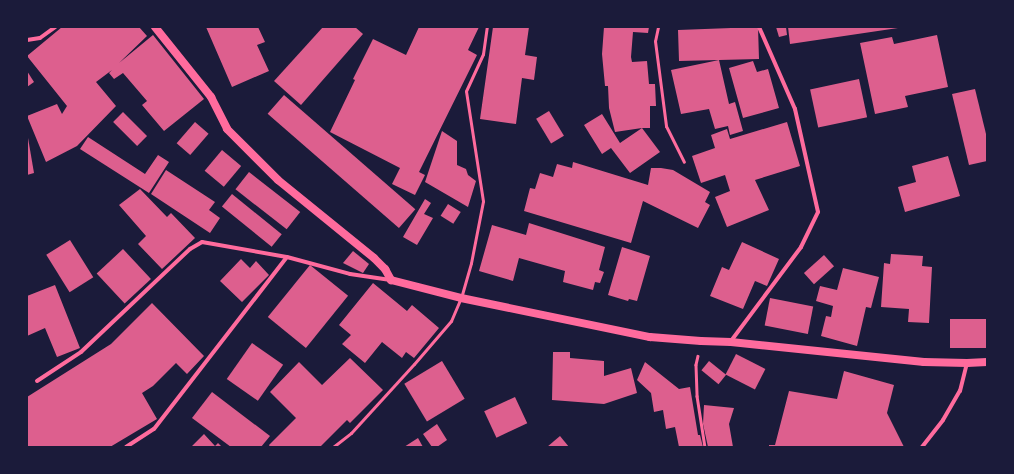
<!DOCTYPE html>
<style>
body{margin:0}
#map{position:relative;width:1014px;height:474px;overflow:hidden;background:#1b1b3a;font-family:Raleway,sans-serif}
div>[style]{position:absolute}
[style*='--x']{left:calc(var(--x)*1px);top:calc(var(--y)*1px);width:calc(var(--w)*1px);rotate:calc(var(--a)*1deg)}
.building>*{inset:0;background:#dd5f8e;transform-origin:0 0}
.path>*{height:2.5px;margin:-1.25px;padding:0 1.25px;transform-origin:1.25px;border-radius:1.25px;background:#ff6b9d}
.service>*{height:3px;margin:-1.5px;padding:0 1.5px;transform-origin:1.5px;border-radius:1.5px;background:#ff6b9d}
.minor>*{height:4px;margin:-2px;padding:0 2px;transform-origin:2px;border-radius:2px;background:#ff6b9d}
.secondary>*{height:8px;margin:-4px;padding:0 4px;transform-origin:4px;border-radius:4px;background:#ff6b9d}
span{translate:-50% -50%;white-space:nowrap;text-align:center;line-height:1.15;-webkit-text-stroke:3px #1b1b3a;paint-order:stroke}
.frame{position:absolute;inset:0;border:28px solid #1b1b3a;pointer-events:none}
</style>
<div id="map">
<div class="building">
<div style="clip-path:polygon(62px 27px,139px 27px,147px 36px,119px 63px,153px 35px,204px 99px,164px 131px,142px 105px,147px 101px,123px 73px,114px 79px,109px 73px,112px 70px,96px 82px,116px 106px,77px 146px,46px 162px,27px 116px,57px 104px,62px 114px,67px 106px,27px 56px)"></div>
<div style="clip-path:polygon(206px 27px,258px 27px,265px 42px,257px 45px,269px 71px,232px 87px)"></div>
<div style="clip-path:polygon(323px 27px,355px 27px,363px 34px,301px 105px,274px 81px)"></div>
<div style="clip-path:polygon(419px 27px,479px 27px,468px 50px,477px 55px,419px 172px,425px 175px,415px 195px,392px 184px,400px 168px,330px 132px,355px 80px,353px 79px,373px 39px,406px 55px)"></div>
<div style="clip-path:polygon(493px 27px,529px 27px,525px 55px,537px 57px,534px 80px,522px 78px,516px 124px,480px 119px)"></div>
<div style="clip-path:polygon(604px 27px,649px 27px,648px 33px,633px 32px,631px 57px,632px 62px,647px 61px,649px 84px,655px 84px,656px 106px,650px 106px,650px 128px,642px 128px,660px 152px,630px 173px,611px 148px,602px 154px,584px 125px,602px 114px,620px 143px,642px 128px,615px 132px,609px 108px,608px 86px,605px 86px,602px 54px)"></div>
<div style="clip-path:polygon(758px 27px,759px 59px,719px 60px,729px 104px,735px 102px,743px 131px,730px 135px,728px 126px,715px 129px,709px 109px,681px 114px,671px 70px,719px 60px,679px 61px,678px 30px)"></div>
<div style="clip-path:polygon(776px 27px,786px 27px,787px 35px,779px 37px)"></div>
<div style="clip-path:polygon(788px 27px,898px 27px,898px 28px,790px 44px)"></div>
<div style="clip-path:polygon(937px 35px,948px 87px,905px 96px,908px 107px,875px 114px,860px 43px,892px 37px,894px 44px)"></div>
<div style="clip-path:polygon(753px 61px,757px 72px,768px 69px,779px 108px,743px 118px,729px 68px)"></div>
<div style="clip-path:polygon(27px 71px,34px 82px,27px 87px)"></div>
<div style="left:859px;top:79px;width:39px;height:50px;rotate:78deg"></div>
<div style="clip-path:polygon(975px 89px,987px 138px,987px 161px,969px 165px,952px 94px)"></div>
<div style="left:284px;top:95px;width:174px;height:25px;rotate:41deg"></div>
<div style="left:549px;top:111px;width:29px;height:15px;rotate:59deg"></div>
<div style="left:123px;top:112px;width:34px;height:14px;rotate:45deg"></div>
<div style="left:195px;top:122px;width:18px;height:28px;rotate:41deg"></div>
<div style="clip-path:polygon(787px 122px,800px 166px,755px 180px,769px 210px,727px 227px,715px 197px,730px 191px,725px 175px,701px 183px,692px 156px,715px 148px,711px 135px,727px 129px,730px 139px)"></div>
<div style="clip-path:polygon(442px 131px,457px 141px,457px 165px,466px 169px,468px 175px,476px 181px,468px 207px,425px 182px)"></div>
<div style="clip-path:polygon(27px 132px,34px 173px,27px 175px)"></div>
<div style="clip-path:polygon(88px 137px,145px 174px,158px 155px,169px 162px,149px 193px,80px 149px)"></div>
<div style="left:222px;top:150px;width:25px;height:27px;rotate:40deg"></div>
<div style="clip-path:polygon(948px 156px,960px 196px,905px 212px,898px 187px,916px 182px,912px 166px)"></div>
<div style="clip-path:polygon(573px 162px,648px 185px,651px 168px,661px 168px,673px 170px,710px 192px,705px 202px,710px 205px,698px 228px,643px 201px,631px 243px,524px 211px,530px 188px,535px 189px,540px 173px,553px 177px,557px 164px,572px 168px)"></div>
<div style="clip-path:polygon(166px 170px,215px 202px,209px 210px,220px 218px,210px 233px,151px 194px)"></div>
<div style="left:249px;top:172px;width:65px;height:22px;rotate:38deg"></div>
<div style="clip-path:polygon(140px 189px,167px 217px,171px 213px,195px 238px,162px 269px,138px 244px,146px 236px,119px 205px)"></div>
<div style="left:232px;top:194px;width:64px;height:16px;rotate:39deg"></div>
<div style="clip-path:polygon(425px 199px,431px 203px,424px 214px,433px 218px,417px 245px,403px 237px)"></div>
<div style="left:448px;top:204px;width:15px;height:14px;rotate:32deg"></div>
<div style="clip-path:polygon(529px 223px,605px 247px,599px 270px,604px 272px,600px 283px,595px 282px,593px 290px,563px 282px,565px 271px,519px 258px,513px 281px,479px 271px,492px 225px,526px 235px)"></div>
<div style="left:70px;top:240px;width:44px;height:28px;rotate:58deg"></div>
<div style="clip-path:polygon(742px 242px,779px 259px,767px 286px,755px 281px,743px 309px,710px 296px,722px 267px,729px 270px)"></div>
<div style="clip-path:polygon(622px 247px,650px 256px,637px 301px,629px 299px,628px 301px,608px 295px)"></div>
<div style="left:123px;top:249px;width:41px;height:36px;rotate:47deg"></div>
<div style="clip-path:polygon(353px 251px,369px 264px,363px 273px,343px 263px)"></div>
<div style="clip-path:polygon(891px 254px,923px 256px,922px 266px,932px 267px,929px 323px,908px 322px,909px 309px,881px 307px,884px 263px,890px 264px)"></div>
<div style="left:824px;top:255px;width:15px;height:27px;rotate:48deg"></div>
<div style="clip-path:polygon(241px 259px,250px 268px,256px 261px,269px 275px,242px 302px,220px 281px)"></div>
<div style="left:310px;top:265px;width:49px;height:67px;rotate:39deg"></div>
<div style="clip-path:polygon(843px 268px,879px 277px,871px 308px,866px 307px,857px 346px,821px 336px,826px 316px,831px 317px,833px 306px,816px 301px,820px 286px,837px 290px)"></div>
<div style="clip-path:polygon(373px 283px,407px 311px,412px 305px,439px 328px,414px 358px,406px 352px,402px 358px,382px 342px,365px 363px,342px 344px,351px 335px,339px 325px)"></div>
<div style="clip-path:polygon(55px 285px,80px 348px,57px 357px,45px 328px,27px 336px,27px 296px)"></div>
<div style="left:770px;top:298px;width:44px;height:28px;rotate:11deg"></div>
<div style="clip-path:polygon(152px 303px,204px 356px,187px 374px,176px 363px,153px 386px,142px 393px,157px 419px,110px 447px,27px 447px,27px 397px,111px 344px)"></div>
<div style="left:950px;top:319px;width:37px;height:29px"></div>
<div style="left:252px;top:343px;width:38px;height:44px;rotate:35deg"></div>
<div style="clip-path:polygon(553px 352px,570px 352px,570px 358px,604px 361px,604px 376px,631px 368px,637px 393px,604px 404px,552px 400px)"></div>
<div style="left:736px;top:354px;width:33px;height:23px;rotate:27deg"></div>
<div style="clip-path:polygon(350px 358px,383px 390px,350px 423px,347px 420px,320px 447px,270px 447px,269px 445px,296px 418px,270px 392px,299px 362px,322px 385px)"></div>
<div style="left:442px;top:361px;width:44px;height:44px;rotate:59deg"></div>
<div style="left:709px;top:361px;width:22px;height:12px;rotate:39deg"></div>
<div style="clip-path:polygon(645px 362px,679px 389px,690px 387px,698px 435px,700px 435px,703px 447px,679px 447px,675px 427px,666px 429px,663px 410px,654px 412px,651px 393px,637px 380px)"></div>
<div style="clip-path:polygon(844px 371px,894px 385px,887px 413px,904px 447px,769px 447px,769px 445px,775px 445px,789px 391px,837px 399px)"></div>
<div style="clip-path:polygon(212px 392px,270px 436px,261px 447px,231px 447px,192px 418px)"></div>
<div style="left:515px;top:397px;width:29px;height:34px;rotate:65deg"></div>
<div style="clip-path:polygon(704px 405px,734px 408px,729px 424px,733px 447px,708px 447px,703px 424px)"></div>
<div style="clip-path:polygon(437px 424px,447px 440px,437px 447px,432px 447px,423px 434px)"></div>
<div style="clip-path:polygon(204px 434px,215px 446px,218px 443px,222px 447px,191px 447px)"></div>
<div style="clip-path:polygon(560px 436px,569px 447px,547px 447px)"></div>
<div style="clip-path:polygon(418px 438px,423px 447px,404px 447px)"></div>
</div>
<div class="path">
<div style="--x:698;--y:356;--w:9;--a:103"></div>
<div style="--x:696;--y:365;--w:31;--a:88"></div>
<div style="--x:697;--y:396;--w:52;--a:81.1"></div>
</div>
<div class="service">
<div style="--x:658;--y:27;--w:14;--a:102"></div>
<div style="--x:655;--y:41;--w:86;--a:82.6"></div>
<div style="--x:666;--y:126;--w:40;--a:63.4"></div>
<div style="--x:333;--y:447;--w:23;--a:-38"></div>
<div style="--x:351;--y:433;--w:93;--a:-47.6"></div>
<div style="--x:414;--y:364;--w:57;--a:-49.3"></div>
<div style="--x:451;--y:321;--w:25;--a:-67"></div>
<div style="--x:461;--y:298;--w:36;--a:-74"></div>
<div style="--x:471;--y:263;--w:63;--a:-79"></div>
<div style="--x:483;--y:201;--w:111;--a:-98.8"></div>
<div style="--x:466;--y:91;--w:41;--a:-65.3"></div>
<div style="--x:483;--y:54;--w:27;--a:-82"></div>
</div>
<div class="minor">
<div style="--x:27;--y:40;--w:13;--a:-9"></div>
<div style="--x:40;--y:38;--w:19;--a:-36"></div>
<div style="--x:731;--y:341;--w:117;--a:-53.3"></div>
<div style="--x:801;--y:247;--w:39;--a:-64"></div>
<div style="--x:818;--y:212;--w:106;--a:-102.6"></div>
<div style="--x:795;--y:109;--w:90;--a:-113.7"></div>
<div style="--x:37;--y:381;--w:53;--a:-33.4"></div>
<div style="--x:81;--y:352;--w:150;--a:-43.4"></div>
<div style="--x:190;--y:249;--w:14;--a:-30"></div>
<div style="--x:202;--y:242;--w:86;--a:10"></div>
<div style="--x:287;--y:257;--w:65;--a:15.1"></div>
<div style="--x:350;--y:274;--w:41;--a:8.3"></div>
<div style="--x:126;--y:447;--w:33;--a:-33"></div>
<div style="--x:154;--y:429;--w:217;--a:-52.3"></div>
<div style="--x:922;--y:447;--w:34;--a:-52"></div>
<div style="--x:943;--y:420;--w:34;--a:-60"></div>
<div style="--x:960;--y:391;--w:29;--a:-76"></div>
</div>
<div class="secondary">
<div style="--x:155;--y:27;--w:90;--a:51.3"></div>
<div style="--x:211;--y:97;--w:36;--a:63"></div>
<div style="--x:227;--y:129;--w:72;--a:45"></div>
<div style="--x:278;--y:180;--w:124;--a:39.1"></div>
<div style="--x:374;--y:258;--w:16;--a:45"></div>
<div style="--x:385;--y:269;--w:13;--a:61"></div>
<div style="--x:391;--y:280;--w:72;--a:14.4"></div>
<div style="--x:461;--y:298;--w:193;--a:11.7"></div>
<div style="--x:650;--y:337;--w:51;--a:4.5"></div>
<div style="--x:701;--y:341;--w:30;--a:2"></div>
<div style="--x:731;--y:342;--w:194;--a:5.9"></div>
<div style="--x:924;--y:362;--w:43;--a:1.3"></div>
<div style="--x:967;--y:363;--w:20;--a:-3"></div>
</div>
<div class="frame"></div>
</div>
